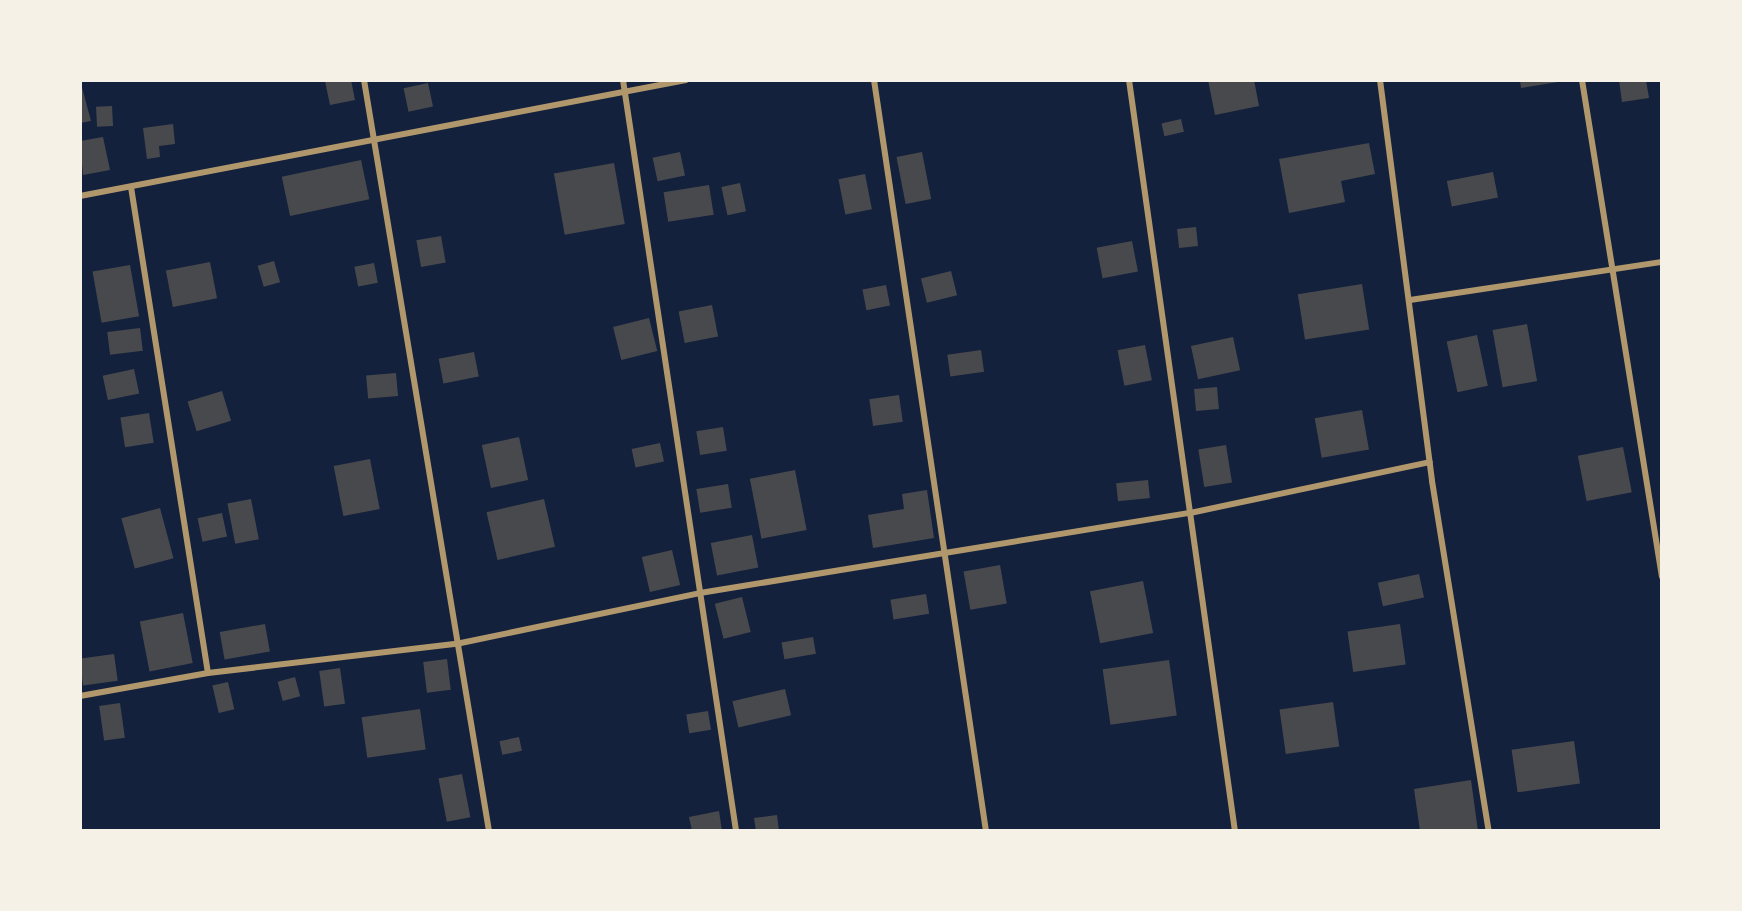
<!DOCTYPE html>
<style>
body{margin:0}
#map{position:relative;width:1742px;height:911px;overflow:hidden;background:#14213d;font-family:"Source Sans 3",sans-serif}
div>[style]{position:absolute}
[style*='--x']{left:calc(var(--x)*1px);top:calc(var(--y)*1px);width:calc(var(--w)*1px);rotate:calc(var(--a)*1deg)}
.building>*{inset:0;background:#48494c;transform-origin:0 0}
.service>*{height:6px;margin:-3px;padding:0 3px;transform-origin:3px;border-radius:3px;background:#b1986c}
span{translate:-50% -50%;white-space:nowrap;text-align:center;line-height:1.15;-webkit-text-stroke:8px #f6f1e7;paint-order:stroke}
.frame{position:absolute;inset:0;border:82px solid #f6f1e7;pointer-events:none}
</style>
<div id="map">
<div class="building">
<div style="clip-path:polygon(80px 80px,91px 121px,80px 123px)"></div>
<div style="clip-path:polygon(351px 80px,355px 100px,330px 105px,325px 81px)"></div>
<div style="clip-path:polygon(1208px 80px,1254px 80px,1259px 106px,1215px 115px)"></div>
<div style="clip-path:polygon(1520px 80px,1558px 80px,1558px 82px,1521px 88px)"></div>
<div style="clip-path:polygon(1619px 80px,1646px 80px,1649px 98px,1622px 102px)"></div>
<div style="left:428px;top:83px;width:24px;height:25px;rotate:78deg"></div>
<div style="left:112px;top:106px;width:20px;height:16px;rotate:87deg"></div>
<div style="left:1181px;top:119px;width:13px;height:20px;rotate:77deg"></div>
<div style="clip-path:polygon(173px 124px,175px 144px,159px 146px,160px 157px,147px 159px,143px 128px)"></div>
<div style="clip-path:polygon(103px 137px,110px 170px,83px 175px,80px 141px)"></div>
<div style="clip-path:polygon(1369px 143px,1375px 174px,1341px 181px,1345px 202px,1289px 213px,1279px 159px)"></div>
<div style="left:680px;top:152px;width:24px;height:28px;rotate:78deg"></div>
<div style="left:922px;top:152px;width:48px;height:26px;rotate:79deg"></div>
<div style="left:361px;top:160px;width:40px;height:81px;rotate:78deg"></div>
<div style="left:614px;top:163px;width:62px;height:61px;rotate:80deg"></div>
<div style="left:1493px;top:172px;width:26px;height:47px;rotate:79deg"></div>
<div style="left:865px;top:174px;width:36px;height:27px;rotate:79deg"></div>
<div style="left:740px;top:183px;width:29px;height:19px;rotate:78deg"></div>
<div style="left:709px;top:185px;width:30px;height:46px;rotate:81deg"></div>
<div style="left:1196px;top:227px;width:19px;height:19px;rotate:84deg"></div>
<div style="left:441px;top:236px;width:27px;height:25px;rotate:80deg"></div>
<div style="left:1132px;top:241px;width:31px;height:36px;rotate:79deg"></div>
<div style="left:274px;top:261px;width:22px;height:17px;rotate:74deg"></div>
<div style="left:210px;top:262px;width:37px;height:45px;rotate:79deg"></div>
<div style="left:374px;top:263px;width:20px;height:20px;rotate:79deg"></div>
<div style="left:130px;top:265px;width:52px;height:38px;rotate:80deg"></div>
<div style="left:951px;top:271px;width:25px;height:31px;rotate:76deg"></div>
<div style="left:1362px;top:284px;width:46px;height:65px;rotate:81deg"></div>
<div style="left:886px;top:285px;width:21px;height:24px;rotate:79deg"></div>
<div style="left:712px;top:305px;width:32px;height:34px;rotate:79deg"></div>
<div style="left:649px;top:318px;width:34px;height:37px;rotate:76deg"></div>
<div style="left:1527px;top:324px;width:58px;height:35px;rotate:80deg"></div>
<div style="left:140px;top:328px;width:23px;height:33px;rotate:83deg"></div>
<div style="left:1477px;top:335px;width:52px;height:31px;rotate:78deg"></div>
<div style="left:1233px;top:337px;width:34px;height:43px;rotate:78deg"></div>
<div style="left:1145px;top:345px;width:36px;height:28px;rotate:79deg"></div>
<div style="left:981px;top:350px;width:22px;height:34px;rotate:82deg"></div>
<div style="left:474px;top:352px;width:25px;height:36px;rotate:79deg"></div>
<div style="left:134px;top:369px;width:25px;height:32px;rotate:78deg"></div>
<div style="left:396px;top:373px;width:23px;height:30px;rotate:85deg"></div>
<div style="left:1217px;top:387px;width:22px;height:23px;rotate:85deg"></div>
<div style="left:222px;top:391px;width:31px;height:36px;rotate:73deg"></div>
<div style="left:899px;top:395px;width:27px;height:30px;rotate:82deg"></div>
<div style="left:1362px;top:410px;width:40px;height:48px;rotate:80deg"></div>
<div style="left:149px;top:413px;width:30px;height:29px;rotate:81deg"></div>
<div style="left:723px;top:427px;width:24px;height:27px;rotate:81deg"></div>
<div style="left:519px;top:437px;width:44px;height:38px;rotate:78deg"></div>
<div style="left:660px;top:443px;width:19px;height:29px;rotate:78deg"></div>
<div style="left:1226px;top:445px;width:38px;height:28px;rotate:81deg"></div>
<div style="left:1623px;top:447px;width:46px;height:46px;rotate:79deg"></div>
<div style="left:370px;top:459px;width:51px;height:37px;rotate:79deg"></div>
<div style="left:795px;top:470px;width:61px;height:46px;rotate:79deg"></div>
<div style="left:1148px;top:480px;width:18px;height:32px;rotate:84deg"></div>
<div style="left:728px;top:484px;width:24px;height:32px;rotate:81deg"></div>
<div style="clip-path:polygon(927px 490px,934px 538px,873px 548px,868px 515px,904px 509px,902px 494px)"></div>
<div style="left:251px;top:499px;width:41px;height:24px;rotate:79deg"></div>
<div style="left:544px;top:499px;width:49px;height:59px;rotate:77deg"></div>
<div style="left:160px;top:508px;width:52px;height:40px;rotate:75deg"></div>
<div style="left:222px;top:513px;width:24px;height:25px;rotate:78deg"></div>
<div style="left:752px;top:535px;width:33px;height:42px;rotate:79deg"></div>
<div style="left:672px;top:550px;width:36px;height:31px;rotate:77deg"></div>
<div style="left:1000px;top:565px;width:39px;height:37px;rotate:80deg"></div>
<div style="left:1419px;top:574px;width:24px;height:42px;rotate:78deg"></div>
<div style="left:1143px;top:581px;width:53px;height:54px;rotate:79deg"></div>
<div style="left:926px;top:594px;width:20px;height:36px;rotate:81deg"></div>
<div style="left:742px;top:597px;width:36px;height:28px;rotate:76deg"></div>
<div style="left:183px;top:613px;width:51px;height:44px;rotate:79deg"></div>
<div style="left:265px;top:624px;width:28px;height:46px;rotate:80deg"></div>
<div style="left:1400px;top:624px;width:41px;height:53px;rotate:82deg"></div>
<div style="left:813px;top:637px;width:17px;height:32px;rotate:80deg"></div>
<div style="left:114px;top:654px;width:27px;height:35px;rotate:82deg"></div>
<div style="left:447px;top:659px;width:31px;height:24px;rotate:83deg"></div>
<div style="left:1169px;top:660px;width:56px;height:67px;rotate:82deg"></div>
<div style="left:340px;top:668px;width:36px;height:21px;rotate:82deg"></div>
<div style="left:295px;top:677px;width:20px;height:18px;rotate:75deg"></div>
<div style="left:228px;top:682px;width:28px;height:16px;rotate:77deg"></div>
<div style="left:785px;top:689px;width:27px;height:54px;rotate:77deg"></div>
<div style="left:1333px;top:702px;width:45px;height:54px;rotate:82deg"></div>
<div style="left:120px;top:703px;width:35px;height:21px;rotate:82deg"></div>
<div style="left:420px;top:709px;width:41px;height:59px;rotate:82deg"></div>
<div style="left:708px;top:711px;width:19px;height:22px;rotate:81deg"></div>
<div style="left:519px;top:737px;width:14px;height:20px;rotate:78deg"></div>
<div style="left:1574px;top:741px;width:43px;height:63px;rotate:82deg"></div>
<div style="left:462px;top:774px;width:44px;height:24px;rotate:79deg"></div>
<div style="clip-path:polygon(1471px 780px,1478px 831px,1420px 831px,1414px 789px)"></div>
<div style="clip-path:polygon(719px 811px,722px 831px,692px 831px,689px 817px)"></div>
<div style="clip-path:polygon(777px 815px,779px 831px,756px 831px,754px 818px)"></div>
</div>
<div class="service">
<div style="--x:364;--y:80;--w:761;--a:80.55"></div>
<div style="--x:623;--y:80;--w:759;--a:81.44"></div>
<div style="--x:874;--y:80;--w:759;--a:81.52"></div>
<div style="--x:1129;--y:80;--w:758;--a:81.97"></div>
<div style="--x:1380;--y:80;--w:404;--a:82.6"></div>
<div style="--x:1432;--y:481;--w:355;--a:80.8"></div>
<div style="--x:1582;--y:80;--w:503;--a:80.86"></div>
<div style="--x:131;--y:187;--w:492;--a:81"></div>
<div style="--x:80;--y:196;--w:617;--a:-10.84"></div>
<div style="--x:1410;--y:300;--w:255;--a:-8.6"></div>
<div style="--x:80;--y:696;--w:130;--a:-10.2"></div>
<div style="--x:208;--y:673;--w:250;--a:-6.7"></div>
<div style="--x:456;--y:644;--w:249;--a:-11.8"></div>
<div style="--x:700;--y:593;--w:496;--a:-9.3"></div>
<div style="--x:1190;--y:513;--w:245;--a:-12"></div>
</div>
<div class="frame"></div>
</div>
